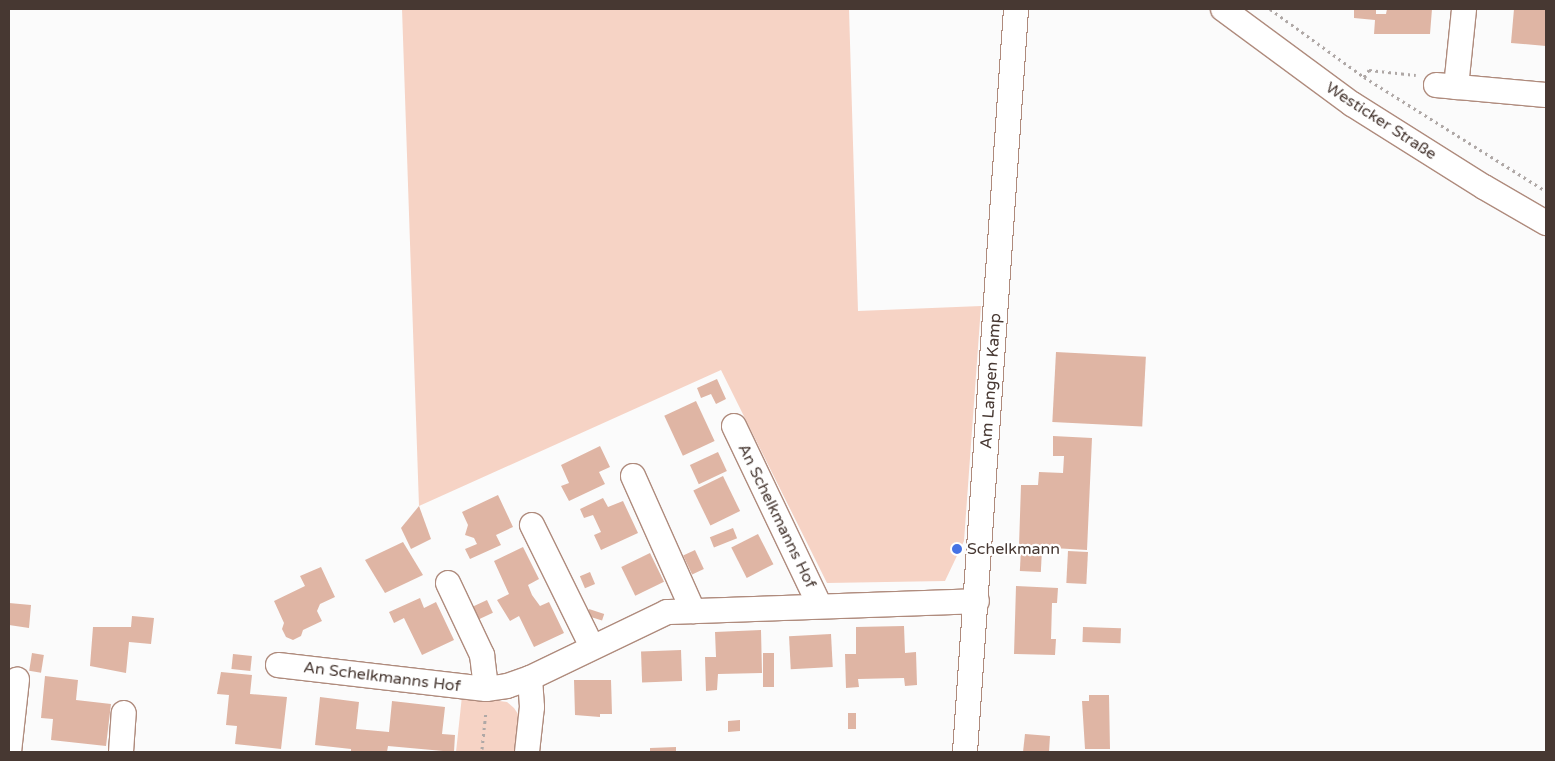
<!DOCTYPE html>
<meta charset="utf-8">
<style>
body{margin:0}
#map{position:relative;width:1555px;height:761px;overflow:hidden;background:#fbfbfb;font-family:"Varela Round",sans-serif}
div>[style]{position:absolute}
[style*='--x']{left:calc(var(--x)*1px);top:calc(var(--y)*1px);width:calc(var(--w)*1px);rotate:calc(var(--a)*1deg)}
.green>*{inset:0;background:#f6d3c5}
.building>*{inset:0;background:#dfb5a4;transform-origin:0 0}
.path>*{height:3px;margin-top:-1.5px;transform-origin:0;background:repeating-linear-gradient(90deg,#afa8a6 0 2.5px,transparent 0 6.5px)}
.roads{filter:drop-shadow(1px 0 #af8b7d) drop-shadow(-1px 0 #af8b7d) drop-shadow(0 1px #af8b7d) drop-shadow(0 -1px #af8b7d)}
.minor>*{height:24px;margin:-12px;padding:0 12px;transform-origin:12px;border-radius:12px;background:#fff}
.dots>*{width:14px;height:14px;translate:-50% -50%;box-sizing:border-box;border:2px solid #fff;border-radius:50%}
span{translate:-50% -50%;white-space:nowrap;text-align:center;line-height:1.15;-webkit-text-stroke:4.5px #fff;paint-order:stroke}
.street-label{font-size:16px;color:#473832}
.poi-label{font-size:16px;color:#473832}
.left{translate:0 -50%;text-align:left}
.frame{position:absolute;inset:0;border:10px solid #473832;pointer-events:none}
</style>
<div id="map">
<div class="green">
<div style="clip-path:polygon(402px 9px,849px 9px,858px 311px,981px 306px,964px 541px,945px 581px,827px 583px,721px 370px,419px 506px)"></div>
<div style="clip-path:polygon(462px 696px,507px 702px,514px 708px,520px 717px,517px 752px,456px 752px)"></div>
</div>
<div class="building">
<div style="clip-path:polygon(1354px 9px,1376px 9px,1376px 14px,1386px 14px,1387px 9px,1432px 9px,1430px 34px,1374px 34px,1375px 20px,1354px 18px)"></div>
<div style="clip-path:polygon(1514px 9px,1546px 9px,1546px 46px,1511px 43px)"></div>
<div style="left:1056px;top:352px;width:90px;height:70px;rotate:3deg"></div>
<div style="clip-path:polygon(717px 379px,726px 399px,716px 404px,711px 394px,701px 398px,697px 388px)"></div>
<div style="left:696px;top:401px;width:44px;height:35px;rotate:65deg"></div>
<div style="clip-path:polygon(1053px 436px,1092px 438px,1087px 550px,1019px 546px,1021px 485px,1038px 485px,1039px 472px,1063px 473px,1064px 456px,1053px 456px)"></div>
<div style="clip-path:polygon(600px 446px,610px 467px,599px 472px,605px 484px,569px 501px,561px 486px,569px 483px,561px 465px)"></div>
<div style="left:718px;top:452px;width:21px;height:31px;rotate:65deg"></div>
<div style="left:723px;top:476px;width:39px;height:33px;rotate:64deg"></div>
<div style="clip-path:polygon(498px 495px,513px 527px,496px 535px,501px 545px,470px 559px,465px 549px,477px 544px,474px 538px,465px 535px,468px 525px,462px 512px)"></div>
<div style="clip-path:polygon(603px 498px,608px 507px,623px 501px,638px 533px,601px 550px,594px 535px,601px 532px,593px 515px,584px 518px,580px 509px)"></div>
<div style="clip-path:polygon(419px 506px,431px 539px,411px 549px,401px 528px)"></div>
<div style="left:733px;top:528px;width:11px;height:25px;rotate:68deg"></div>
<div style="left:758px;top:534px;width:34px;height:30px;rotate:63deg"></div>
<div style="clip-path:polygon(403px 542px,423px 575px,385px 593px,365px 560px)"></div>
<div style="clip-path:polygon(523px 547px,539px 579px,528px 585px,532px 595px,540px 606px,549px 602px,564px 633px,534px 647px,519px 616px,510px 621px,497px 600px,509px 594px,494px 561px)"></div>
<div style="left:1021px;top:549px;width:21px;height:22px;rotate:3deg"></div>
<div style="left:695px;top:550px;width:21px;height:13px;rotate:65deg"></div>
<div style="left:1068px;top:551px;width:20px;height:32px;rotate:3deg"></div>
<div style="left:650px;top:553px;width:32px;height:32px;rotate:64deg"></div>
<div style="clip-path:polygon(321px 567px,335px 597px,320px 604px,317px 611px,322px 621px,303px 630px,301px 636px,293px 640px,286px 637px,282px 629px,284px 623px,274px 601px,305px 586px,300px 576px)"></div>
<div style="left:590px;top:572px;width:13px;height:11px;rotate:67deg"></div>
<div style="clip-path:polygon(1016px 586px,1058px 588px,1057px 603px,1052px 603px,1051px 639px,1056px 639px,1055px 655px,1014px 654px)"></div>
<div style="clip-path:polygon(420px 598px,424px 608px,436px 602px,454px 640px,422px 655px,404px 618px,394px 623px,389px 612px)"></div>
<div style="left:487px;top:600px;width:14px;height:16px;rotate:65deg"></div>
<div style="clip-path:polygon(9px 603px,31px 605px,29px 628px,9px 625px)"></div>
<div style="left:589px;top:609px;width:16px;height:7px;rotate:18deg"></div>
<div style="clip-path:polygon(132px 616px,154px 618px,151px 644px,129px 642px,126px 673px,90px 666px,93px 627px,131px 627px)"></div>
<div style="clip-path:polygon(904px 626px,905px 653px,916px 652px,917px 685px,905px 686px,904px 678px,858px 679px,859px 687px,846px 688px,845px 654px,856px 654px,856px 627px)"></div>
<div style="left:1083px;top:627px;width:38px;height:15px;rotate:2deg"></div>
<div style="clip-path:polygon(761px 630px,762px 673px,718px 674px,717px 690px,706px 691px,705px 657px,716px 657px,715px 632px)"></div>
<div style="left:831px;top:634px;width:33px;height:42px;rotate:87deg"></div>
<div style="left:681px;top:650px;width:31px;height:40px;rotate:88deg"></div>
<div style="left:32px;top:653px;width:12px;height:18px;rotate:9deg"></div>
<div style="left:763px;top:653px;width:11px;height:34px"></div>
<div style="left:233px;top:654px;width:19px;height:15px;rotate:6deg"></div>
<div style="clip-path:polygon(221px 672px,252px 675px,250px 694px,287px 697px,281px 749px,235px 744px,237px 726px,226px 725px,229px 695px,217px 694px)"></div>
<div style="clip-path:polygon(45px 676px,78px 680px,76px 700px,111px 704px,106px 746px,51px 740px,53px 719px,41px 718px)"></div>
<div style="clip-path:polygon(574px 680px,611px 680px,612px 714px,600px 714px,600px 717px,575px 715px)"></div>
<div style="clip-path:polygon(1089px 695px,1109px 695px,1110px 749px,1085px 749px,1082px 701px,1089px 701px)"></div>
<div style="clip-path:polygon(320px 697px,359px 702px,356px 729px,389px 732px,392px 701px,445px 707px,442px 734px,455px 735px,454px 752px,388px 746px,387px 752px,351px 752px,351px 749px,315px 745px)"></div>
<div style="left:848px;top:713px;width:8px;height:16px"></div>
<div style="clip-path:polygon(740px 720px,740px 731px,728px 732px,728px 721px)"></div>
<div style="clip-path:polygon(1025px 734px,1050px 736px,1049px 752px,1023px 752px)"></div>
<div style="clip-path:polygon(676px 747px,676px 752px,650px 752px,650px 748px)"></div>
</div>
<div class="path">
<div style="--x:1270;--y:9;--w:116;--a:35.9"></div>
<div style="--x:1364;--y:77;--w:215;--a:32.1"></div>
<div style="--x:1364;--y:77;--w:9;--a:-54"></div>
<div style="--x:1369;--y:70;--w:47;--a:6.1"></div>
<div style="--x:482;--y:749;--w:37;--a:-84"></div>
</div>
<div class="roads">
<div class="minor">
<div style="--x:1223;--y:9;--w:160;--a:36.4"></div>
<div style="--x:1352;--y:104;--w:156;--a:32.2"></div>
<div style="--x:1484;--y:187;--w:72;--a:30.1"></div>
<div style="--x:1436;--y:85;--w:110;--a:5.2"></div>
<div style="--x:1456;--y:87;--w:78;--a:-84.1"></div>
<div style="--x:734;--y:426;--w:199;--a:64.5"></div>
<div style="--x:633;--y:476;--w:148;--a:66"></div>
<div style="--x:532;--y:525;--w:136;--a:63.8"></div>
<div style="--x:448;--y:583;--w:80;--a:64.7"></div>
<div style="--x:482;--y:655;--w:34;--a:83"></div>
<div style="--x:278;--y:665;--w:209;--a:6.6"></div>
<div style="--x:486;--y:689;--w:21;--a:-8"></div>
<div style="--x:507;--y:686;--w:24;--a:-19"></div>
<div style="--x:530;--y:678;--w:152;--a:-25.7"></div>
<div style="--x:667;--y:612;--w:310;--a:-2"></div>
<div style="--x:9;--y:752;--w:73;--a:-83.7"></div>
<div style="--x:121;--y:752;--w:39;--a:-86"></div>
<div style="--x:527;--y:752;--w:45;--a:-83.7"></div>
<div style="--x:532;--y:707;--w:29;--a:-94"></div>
<div style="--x:965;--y:752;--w:745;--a:-86.07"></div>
</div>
</div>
<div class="dots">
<div style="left:957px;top:549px;background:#4572e4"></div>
</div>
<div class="street-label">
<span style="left:1381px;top:121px;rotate:33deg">Westicker Straße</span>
<span style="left:991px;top:381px;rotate:-86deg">Am Langen Kamp</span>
<span style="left:777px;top:516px;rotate:64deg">An Schelkmanns Hof</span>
<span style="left:382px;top:677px;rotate:7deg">An Schelkmanns Hof</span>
</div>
<div class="poi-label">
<span class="left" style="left:967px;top:549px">Schelkmann</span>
</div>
<div class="frame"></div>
</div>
